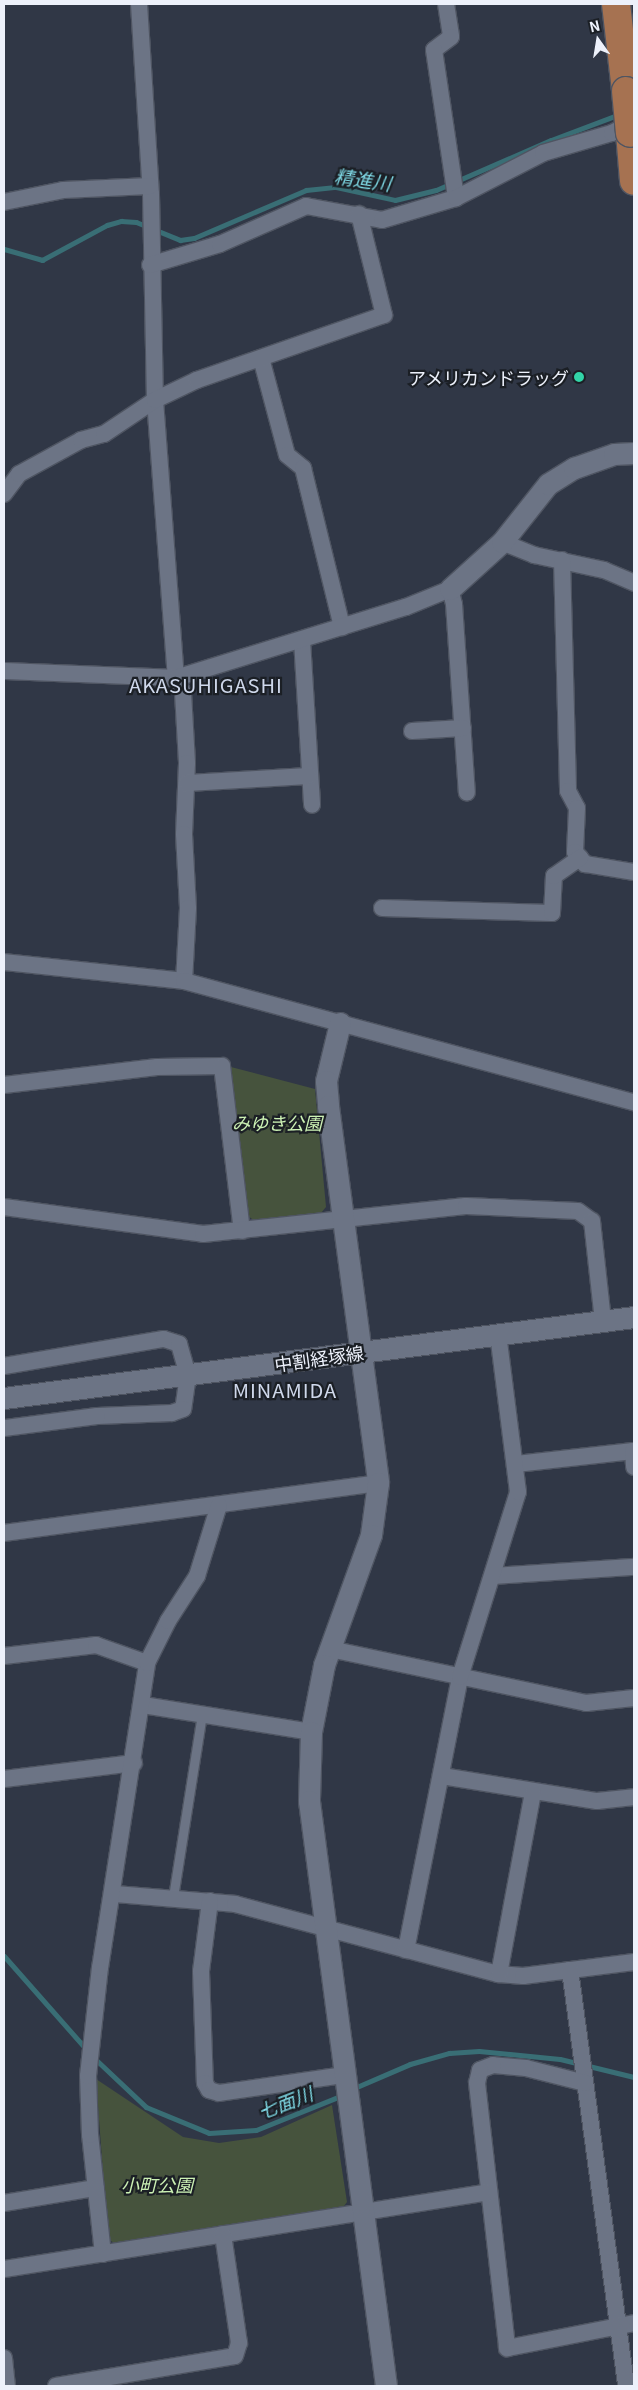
<!DOCTYPE html>
<meta charset="utf-8">
<style>
body{margin:0}
#map{position:relative;width:638px;height:2390px;overflow:hidden;background:#303746;font-family:Georgia,"Noto Sans JP",serif}
div>[style]{position:absolute}
[style*='--x']{left:calc(var(--x)*1px);top:calc(var(--y)*1px);width:calc(var(--w)*1px);rotate:calc(var(--a)*1deg)}
.green>*{inset:0;background:#46533d}
.stream>*{height:5px;margin:-2.5px;padding:0 2.5px;transform-origin:2.5px;border-radius:2.5px;background:#396e75}
.roads{filter:drop-shadow(1px 0 #4f5562) drop-shadow(-1px 0 #4f5562) drop-shadow(0 1px #4f5562) drop-shadow(0 -1px #4f5562)}
.service>*{height:9px;margin:-4.5px;padding:0 4.5px;transform-origin:4.5px;border-radius:4.5px;background:#6c7485}
.minor>*{height:16px;margin:-8px;padding:0 8px;transform-origin:8px;border-radius:8px;background:#6c7485}
.tertiary>*{height:21px;margin:-10.5px;padding:0 10.5px;transform-origin:10.5px;border-radius:10.5px;background:#6c7485}
.trunk>*{height:28px;margin:-14px;padding:0 14px;transform-origin:14px;border-radius:14px;background:#a67251}
.bridges{filter:drop-shadow(1px 0 #4f5562) drop-shadow(-1px 0 #4f5562) drop-shadow(0 1px #4f5562) drop-shadow(0 -1px #4f5562)}
.trunk-bridge>*{height:28px;margin:-14px;padding:0 14px;transform-origin:14px;border-radius:14px;background:#a67251}
.dots>*{width:14px;height:14px;translate:-50% -50%;box-sizing:border-box;border:2px solid #1b1f25;border-radius:50%}
span{translate:-50% -50%;white-space:nowrap;text-align:center;line-height:1.15;-webkit-text-stroke:4.5px #1b1f25;paint-order:stroke}
.poi-label{font-size:18px;color:#edf1fb}
.right{translate:-100% -50%;text-align:right}
.park-label{font-size:18px;color:#ccf1b4;font-style:italic}
.street-label{font-size:18px;color:#edf1fb}
.water-label{font-size:19px;color:#7ed8e4;font-style:italic}
.quarter-label{font-size:20px;color:#cfd8eb;letter-spacing:1px}
.frame{position:absolute;inset:0;border:5px solid #edf1fb;pointer-events:none}
.north{position:absolute;left:573px;top:15px;width:50px;height:50px;-webkit-text-stroke:4px #1b1f25;paint-order:stroke;rotate:347deg;font-size:14px;font-weight:700;line-height:20px;text-align:center;color:#edf1fb}
.north::after{content:'';display:block;margin:auto;width:18px;height:22px;background:#edf1fb;clip-path:polygon(50% 0,100% 100%,50% 72%,0 100%)}
</style>
<div id="map">
<div class="green">
<div style="clip-path:polygon(231px 1067px,315px 1089px,326px 1207px,321px 1213px,256px 1222px,248px 1216px)"></div>
<div style="clip-path:polygon(96px 2079px,183px 2137px,219px 2143px,261px 2137px,332px 2105px,347px 2202px,344px 2206px,117px 2245px,108px 2239px)"></div>
</div>
<div class="stream">
<div style="--x:4;--y:249;--w:40;--a:16"></div>
<div style="--x:42;--y:260;--w:74;--a:-28.3"></div>
<div style="--x:107;--y:225;--w:15;--a:-16"></div>
<div style="--x:121;--y:221;--w:15;--a:4"></div>
<div style="--x:136;--y:222;--w:48;--a:22.2"></div>
<div style="--x:180;--y:240;--w:14;--a:-8"></div>
<div style="--x:194;--y:238;--w:122;--a:-23.2"></div>
<div style="--x:306;--y:190;--w:30;--a:-6"></div>
<div style="--x:336;--y:187;--w:60;--a:12.4"></div>
<div style="--x:395;--y:200;--w:42;--a:-13.7"></div>
<div style="--x:436;--y:190;--w:125;--a:-23.5"></div>
<div style="--x:551;--y:140;--w:74;--a:-20.6"></div>
<div style="--x:4;--y:1956;--w:124;--a:48.6"></div>
<div style="--x:93;--y:2057;--w:73;--a:43.3"></div>
<div style="--x:146;--y:2107;--w:68;--a:22.4"></div>
<div style="--x:209;--y:2133;--w:47;--a:-3.7"></div>
<div style="--x:256;--y:2130;--w:94;--a:-21.9"></div>
<div style="--x:352;--y:2089;--w:63;--a:-23.3"></div>
<div style="--x:410;--y:2064;--w:41;--a:-15.8"></div>
<div style="--x:449;--y:2053;--w:30;--a:-4"></div>
<div style="--x:479;--y:2051;--w:81;--a:5.6"></div>
<div style="--x:560;--y:2059;--w:76;--a:13.7"></div>
</div>
<div class="roads">
<div class="service">
<div style="--x:173;--y:1897;--w:185;--a:-81"></div>
</div>
<div class="minor">
<div style="--x:139;--y:4;--w:190;--a:86.4"></div>
<div style="--x:151;--y:194;--w:206;--a:88.9"></div>
<div style="--x:155;--y:400;--w:279;--a:85.7"></div>
<div style="--x:176;--y:678;--w:17;--a:65"></div>
<div style="--x:183;--y:693;--w:70;--a:86.7"></div>
<div style="--x:187;--y:763;--w:71;--a:92.4"></div>
<div style="--x:184;--y:834;--w:74;--a:86.9"></div>
<div style="--x:188;--y:908;--w:73;--a:93.1"></div>
<div style="--x:446;--y:4;--w:33;--a:81"></div>
<div style="--x:451;--y:37;--w:21;--a:143"></div>
<div style="--x:434;--y:50;--w:150;--a:81.5"></div>
<div style="--x:4;--y:202;--w:60;--a:-11.5"></div>
<div style="--x:63;--y:190;--w:87;--a:-2.6"></div>
<div style="--x:150;--y:265;--w:73;--a:-16.7"></div>
<div style="--x:220;--y:244;--w:94;--a:-23.8"></div>
<div style="--x:306;--y:206;--w:77;--a:10.4"></div>
<div style="--x:382;--y:220;--w:77;--a:-16.6"></div>
<div style="--x:456;--y:198;--w:98;--a:-27.3"></div>
<div style="--x:543;--y:153;--w:72;--a:-16.2"></div>
<div style="--x:612;--y:133;--w:25;--a:-29"></div>
<div style="--x:261;--y:358;--w:100;--a:75"></div>
<div style="--x:287;--y:455;--w:21;--a:39"></div>
<div style="--x:303;--y:468;--w:164;--a:76.2"></div>
<div style="--x:4;--y:494;--w:25;--a:-53"></div>
<div style="--x:19;--y:474;--w:71;--a:-28.7"></div>
<div style="--x:81;--y:440;--w:24;--a:-15"></div>
<div style="--x:104;--y:434;--w:61;--a:-33.7"></div>
<div style="--x:155;--y:400;--w:47;--a:-25.5"></div>
<div style="--x:197;--y:380;--w:198;--a:-19.2"></div>
<div style="--x:384;--y:315;--w:104;--a:-103.9"></div>
<div style="--x:502;--y:542;--w:35;--a:22"></div>
<div style="--x:534;--y:555;--w:72;--a:12.1"></div>
<div style="--x:604;--y:570;--w:33;--a:23"></div>
<div style="--x:562;--y:560;--w:231;--a:88.5"></div>
<div style="--x:568;--y:791;--w:19;--a:62"></div>
<div style="--x:577;--y:808;--w:44;--a:92.6"></div>
<div style="--x:575;--y:852;--w:16;--a:50"></div>
<div style="--x:585;--y:864;--w:50;--a:9.3"></div>
<div style="--x:302;--y:640;--w:165;--a:86.5"></div>
<div style="--x:4;--y:671;--w:172;--a:2.3"></div>
<div style="--x:176;--y:678;--w:241;--a:-17.2"></div>
<div style="--x:406;--y:607;--w:48;--a:-22.2"></div>
<div style="--x:450;--y:589;--w:16;--a:75"></div>
<div style="--x:454;--y:604;--w:189;--a:86.1"></div>
<div style="--x:412;--y:731;--w:51;--a:-3.4"></div>
<div style="--x:187;--y:783;--w:122;--a:-3.3"></div>
<div style="--x:382;--y:908;--w:170;--a:1.7"></div>
<div style="--x:552;--y:913;--w:37;--a:-87"></div>
<div style="--x:554;--y:876;--w:32;--a:-35"></div>
<div style="--x:4;--y:962;--w:181;--a:6"></div>
<div style="--x:184;--y:981;--w:466;--a:15.1"></div>
<div style="--x:4;--y:1085;--w:154;--a:-6.7"></div>
<div style="--x:157;--y:1067;--w:65;--a:-0.9"></div>
<div style="--x:222;--y:1066;--w:166;--a:83.1"></div>
<div style="--x:4;--y:1207;--w:201;--a:7.7"></div>
<div style="--x:203;--y:1234;--w:264;--a:-6.1"></div>
<div style="--x:466;--y:1206;--w:112;--a:2.6"></div>
<div style="--x:578;--y:1211;--w:17;--a:36"></div>
<div style="--x:592;--y:1221;--w:101;--a:83.7"></div>
<div style="--x:4;--y:1366;--w:162;--a:-9.6"></div>
<div style="--x:164;--y:1339;--w:16;--a:18"></div>
<div style="--x:179;--y:1344;--w:32;--a:74"></div>
<div style="--x:188;--y:1375;--w:34;--a:98"></div>
<div style="--x:183;--y:1409;--w:12;--a:160"></div>
<div style="--x:172;--y:1413;--w:75;--a:177.7"></div>
<div style="--x:97;--y:1416;--w:94;--a:172.6"></div>
<div style="--x:516;--y:1464;--w:118;--a:-6.3"></div>
<div style="--x:633;--y:1451;--w:16;--a:86"></div>
<div style="--x:4;--y:1533;--w:377;--a:-7.6"></div>
<div style="--x:493;--y:1576;--w:141;--a:-3.7"></div>
<div style="--x:330;--y:1649;--w:262;--a:11.9"></div>
<div style="--x:586;--y:1703;--w:48;--a:-5.9"></div>
<div style="--x:4;--y:1656;--w:93;--a:-6.8"></div>
<div style="--x:96;--y:1645;--w:54;--a:19.4"></div>
<div style="--x:143;--y:1705;--w:170;--a:9.1"></div>
<div style="--x:442;--y:1776;--w:157;--a:9.2"></div>
<div style="--x:597;--y:1801;--w:37;--a:-6"></div>
<div style="--x:4;--y:1779;--w:131;--a:-7"></div>
<div style="--x:114;--y:1894;--w:121;--a:4.7"></div>
<div style="--x:235;--y:1904;--w:273;--a:14.9"></div>
<div style="--x:499;--y:1974;--w:24;--a:5"></div>
<div style="--x:523;--y:1976;--w:112;--a:-7.2"></div>
<div style="--x:210;--y:1901;--w:71;--a:97.3"></div>
<div style="--x:201;--y:1971;--w:112;--a:88"></div>
<div style="--x:205;--y:2083;--w:8;--a:60"></div>
<div style="--x:209;--y:2090;--w:10;--a:17"></div>
<div style="--x:219;--y:2093;--w:126;--a:-8.2"></div>
<div style="--x:406;--y:1950;--w:278;--a:-78.8"></div>
<div style="--x:460;--y:1677;--w:194;--a:-72.6"></div>
<div style="--x:518;--y:1492;--w:160;--a:-97.2"></div>
<div style="--x:570;--y:1970;--w:420;--a:82.3"></div>
<div style="--x:499;--y:1974;--w:184;--a:-79.4"></div>
<div style="--x:585;--y:2083;--w:61;--a:-165.7"></div>
<div style="--x:526;--y:2068;--w:33;--a:-175"></div>
<div style="--x:493;--y:2065;--w:14;--a:159"></div>
<div style="--x:480;--y:2070;--w:13;--a:103"></div>
<div style="--x:477;--y:2083;--w:267;--a:83.5"></div>
<div style="--x:507;--y:2348;--w:129;--a:-11.1"></div>
<div style="--x:4;--y:2203;--w:93;--a:-9.3"></div>
<div style="--x:103;--y:2254;--w:120;--a:-96.2"></div>
<div style="--x:90;--y:2135;--w:59;--a:-91.9"></div>
<div style="--x:88;--y:2076;--w:109;--a:-83.7"></div>
<div style="--x:100;--y:1968;--w:309;--a:-81.2"></div>
<div style="--x:147;--y:1663;--w:47;--a:-63.4"></div>
<div style="--x:168;--y:1621;--w:54;--a:-57.2"></div>
<div style="--x:197;--y:1576;--w:74;--a:-72.8"></div>
<div style="--x:4;--y:2269;--w:491;--a:-9"></div>
<div style="--x:4;--y:2358;--w:28;--a:84"></div>
<div style="--x:56;--y:2386;--w:181;--a:-9.5"></div>
<div style="--x:235;--y:2356;--w:14;--a:-73"></div>
<div style="--x:239;--y:2343;--w:110;--a:-98.4"></div>
</div>
<div class="tertiary">
<div style="--x:450;--y:589;--w:70;--a:-42.1"></div>
<div style="--x:502;--y:542;--w:74;--a:-51.6"></div>
<div style="--x:548;--y:484;--w:31;--a:-32"></div>
<div style="--x:574;--y:468;--w:42;--a:-19.3"></div>
<div style="--x:614;--y:454;--w:20;--a:-3"></div>
<div style="--x:340;--y:1023;--w:60;--a:103.6"></div>
<div style="--x:326;--y:1081;--w:25;--a:85"></div>
<div style="--x:328;--y:1106;--w:380;--a:82.4"></div>
<div style="--x:378;--y:1483;--w:52;--a:97.7"></div>
<div style="--x:371;--y:1535;--w:138;--a:109.9"></div>
<div style="--x:324;--y:1665;--w:68;--a:101"></div>
<div style="--x:311;--y:1732;--w:69;--a:91.7"></div>
<div style="--x:309;--y:1801;--w:590;--a:82.5"></div>
<div style="--x:4;--y:1398;--w:635;--a:-7.33"></div>
</div>
<div class="trunk">
<div style="--x:616;--y:4;--w:88;--a:83.4"></div>
<div style="--x:630;--y:133;--w:48;--a:85.2"></div>
</div>
</div>
<div class="bridges">
<div class="trunk-bridge">
<div style="--x:626;--y:91;--w:42;--a:84.6"></div>
</div>
</div>
<div class="dots">
<div style="left:579px;top:377px;background:#32d4a8"></div>
</div>
<div class="poi-label">
<span class="right" style="left:569px;top:377px">アメリカンドラッグ</span>
</div>
<div class="park-label">
<span style="left:277px;top:1122px">みゆき公園</span>
<span style="left:157px;top:2184px">小町公園</span>
</div>
<div class="street-label">
<span style="left:319px;top:1358px;rotate:-8deg">中割経塚線</span>
</div>
<div class="water-label">
<span style="left:363px;top:179px;rotate:8deg">精進川</span>
<span style="left:285px;top:2102px;rotate:-21deg">七面川</span>
</div>
<div class="quarter-label">
<span style="left:206px;top:684px">AKASUHIGASHI</span>
<span style="left:285px;top:1389px">MINAMIDA</span>
</div>
<div class="frame"></div>
<div class="north">N</div>
</div>
